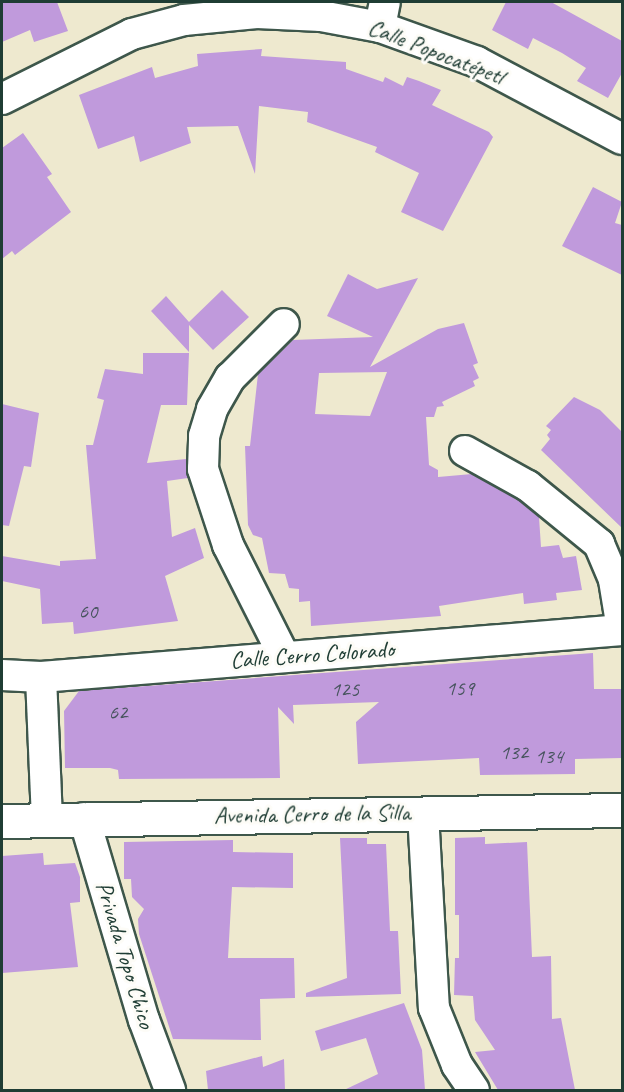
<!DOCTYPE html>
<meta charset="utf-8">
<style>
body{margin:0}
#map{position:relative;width:624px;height:1092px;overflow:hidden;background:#eee9cf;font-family:Caveat,sans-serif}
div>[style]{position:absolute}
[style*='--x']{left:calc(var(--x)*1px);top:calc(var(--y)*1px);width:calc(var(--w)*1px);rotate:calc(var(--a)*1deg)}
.building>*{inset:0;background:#c09adc}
.roads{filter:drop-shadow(2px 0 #3e574b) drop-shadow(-2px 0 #3e574b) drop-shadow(0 2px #3e574b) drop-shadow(0 -2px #3e574b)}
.minor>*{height:30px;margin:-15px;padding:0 15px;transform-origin:15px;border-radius:15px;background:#fff}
.major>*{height:33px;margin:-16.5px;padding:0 16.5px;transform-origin:16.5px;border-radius:16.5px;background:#fff}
span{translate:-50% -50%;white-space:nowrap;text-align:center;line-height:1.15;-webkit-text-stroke:6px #fdfcf7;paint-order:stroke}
.number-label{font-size:21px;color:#47545e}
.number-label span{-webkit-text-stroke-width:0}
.street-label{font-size:24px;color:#1f3d34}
.frame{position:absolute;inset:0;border:3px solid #1f3d34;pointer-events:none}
</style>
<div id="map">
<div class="building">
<div style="clip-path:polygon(2px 2px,57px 2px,68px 31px,34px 42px,30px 30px,2px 42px)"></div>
<div style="clip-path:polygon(506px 2px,551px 2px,622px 41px,622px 73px,608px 98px,577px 81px,586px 68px,562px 53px,533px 38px,528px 49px,492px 30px)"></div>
<div style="clip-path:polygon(262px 49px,261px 56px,346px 62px,346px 69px,383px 82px,385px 77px,403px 86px,407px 77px,419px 81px,441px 90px,432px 105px,489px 132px,493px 137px,443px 231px,401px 212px,419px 173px,375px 152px,377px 147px,307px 122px,308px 112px,259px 106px,255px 174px,238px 126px,187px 127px,191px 143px,140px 162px,134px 136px,98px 149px,79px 95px,152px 67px,155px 78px,198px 66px,197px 54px)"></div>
<div style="clip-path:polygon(23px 133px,52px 174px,47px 177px,71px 212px,15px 255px,12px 251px,2px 259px,2px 148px)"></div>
<div style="clip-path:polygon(593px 187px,622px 202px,615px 223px,622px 225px,622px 275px,562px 246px)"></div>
<div style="clip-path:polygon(evenodd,348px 274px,377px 289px,418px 278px,370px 367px,438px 329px,464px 323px,478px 363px,473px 365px,479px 378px,473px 381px,475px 386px,442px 402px,444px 406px,437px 407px,434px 417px,426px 417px,429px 465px,438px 470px,438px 477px,472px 474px,518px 500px,539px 517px,541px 547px,559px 545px,563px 558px,576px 556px,582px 590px,556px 593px,557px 600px,524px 604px,523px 593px,439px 606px,441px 616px,311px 626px,310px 601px,299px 602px,299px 589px,289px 588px,285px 574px,269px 573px,262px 538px,253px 535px,248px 525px,245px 446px,250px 446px,258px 374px,293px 340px,373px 337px,327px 316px,348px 274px,387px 372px,370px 416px,315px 414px,319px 373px,387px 372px)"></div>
<div style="clip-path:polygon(222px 290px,249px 317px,213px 350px,189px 325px,189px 352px,151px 311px,166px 296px,189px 322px)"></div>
<div style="clip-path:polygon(143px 353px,189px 353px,187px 405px,161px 405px,147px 463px,186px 459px,188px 478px,167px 481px,172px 537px,195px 528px,204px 558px,165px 576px,178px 621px,74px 634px,73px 622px,42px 624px,40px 589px,2px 581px,2px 556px,60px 566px,60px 561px,96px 559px,86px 445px,93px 445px,104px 400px,97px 398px,105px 369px,143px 374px)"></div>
<div style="clip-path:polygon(574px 397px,600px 410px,622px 432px,622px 528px,541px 450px,550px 439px,547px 435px,551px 430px,546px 426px)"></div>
<div style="clip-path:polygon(2px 404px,39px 413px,31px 467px,24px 466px,9px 526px,2px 525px)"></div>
<div style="clip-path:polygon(593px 653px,594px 689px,622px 689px,622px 758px,575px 759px,575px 774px,480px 775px,479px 758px,358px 764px,356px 722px,379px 702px,293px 705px,294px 724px,278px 707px,280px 778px,119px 779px,118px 770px,110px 768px,65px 768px,64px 711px,79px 691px)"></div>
<div style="clip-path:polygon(485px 837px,485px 844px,527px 842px,532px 957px,551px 956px,552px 1019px,561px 1018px,575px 1090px,498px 1090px,475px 1052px,495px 1050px,475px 1020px,473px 996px,454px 995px,455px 958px,459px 958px,459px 915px,455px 915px,455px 838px)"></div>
<div style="clip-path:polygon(340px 838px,367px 838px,367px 844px,386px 844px,390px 931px,398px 931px,401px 994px,306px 997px,306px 993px,347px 978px)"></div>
<div style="clip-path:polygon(233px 840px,233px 852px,293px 853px,293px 888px,232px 887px,228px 958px,294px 958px,295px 998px,260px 999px,261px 1040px,173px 1039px,139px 934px,138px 919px,144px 909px,132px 897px,131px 879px,124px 879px,124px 842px)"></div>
<div style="clip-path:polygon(43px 853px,44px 865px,75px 863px,80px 877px,80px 902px,70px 903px,78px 967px,2px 973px,2px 856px)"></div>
<div style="clip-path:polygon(404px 1003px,422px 1050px,425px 1090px,344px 1090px,378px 1074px,366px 1038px,321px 1051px,315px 1031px)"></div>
<div style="clip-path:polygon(262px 1056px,263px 1067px,284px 1059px,285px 1090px,208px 1090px,206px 1071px)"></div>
</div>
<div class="roads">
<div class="minor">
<div style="--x:380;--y:27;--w:25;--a:-79"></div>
<div style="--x:2;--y:99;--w:145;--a:-26.6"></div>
<div style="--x:132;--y:34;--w:54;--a:-15.1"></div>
<div style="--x:184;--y:20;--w:73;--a:-5.5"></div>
<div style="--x:257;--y:13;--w:64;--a:2.7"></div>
<div style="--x:321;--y:16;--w:60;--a:10.6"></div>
<div style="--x:380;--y:27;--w:103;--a:19.8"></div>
<div style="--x:477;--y:62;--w:164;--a:28"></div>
<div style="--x:465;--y:451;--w:72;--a:29.1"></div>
<div style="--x:528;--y:486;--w:92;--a:39.2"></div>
<div style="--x:599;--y:544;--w:39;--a:67"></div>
<div style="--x:614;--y:580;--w:50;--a:80.7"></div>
<div style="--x:284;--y:656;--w:124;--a:-116.8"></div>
<div style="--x:228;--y:545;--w:80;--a:-108.2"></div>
<div style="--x:203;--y:469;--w:33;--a:-88"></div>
<div style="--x:204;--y:436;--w:28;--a:-73"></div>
<div style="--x:212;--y:409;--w:36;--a:-60"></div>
<div style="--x:230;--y:378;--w:76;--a:-45"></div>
<div style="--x:2;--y:675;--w:39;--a:3"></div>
<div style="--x:41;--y:677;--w:583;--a:-4.62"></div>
<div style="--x:41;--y:677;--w:142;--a:87.6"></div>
<div style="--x:423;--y:813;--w:195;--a:86.8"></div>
<div style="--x:434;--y:1008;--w:61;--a:68"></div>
<div style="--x:457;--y:1065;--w:30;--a:56"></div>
<div style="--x:84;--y:818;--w:211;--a:73.5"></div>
<div style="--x:144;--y:1020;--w:75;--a:69.6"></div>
</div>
<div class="major">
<div style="--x:2;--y:821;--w:620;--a:-1.02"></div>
</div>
</div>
<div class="number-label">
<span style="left:88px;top:611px">60</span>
<span style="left:460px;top:688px">159</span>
<span style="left:345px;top:689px">125</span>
<span style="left:118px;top:712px">62</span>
<span style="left:514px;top:752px">132</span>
<span style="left:549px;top:756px">134</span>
</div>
<div class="street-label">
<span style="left:436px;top:52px;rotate:21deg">Calle Popocatépetl</span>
<span style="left:312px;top:655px;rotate:-4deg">Calle Cerro Colorado</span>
<span style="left:312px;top:814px;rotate:-1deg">Avenida Cerro de la Silla</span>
<span style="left:125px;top:955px;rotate:73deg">Privada Topo Chico</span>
</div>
<div class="frame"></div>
</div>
